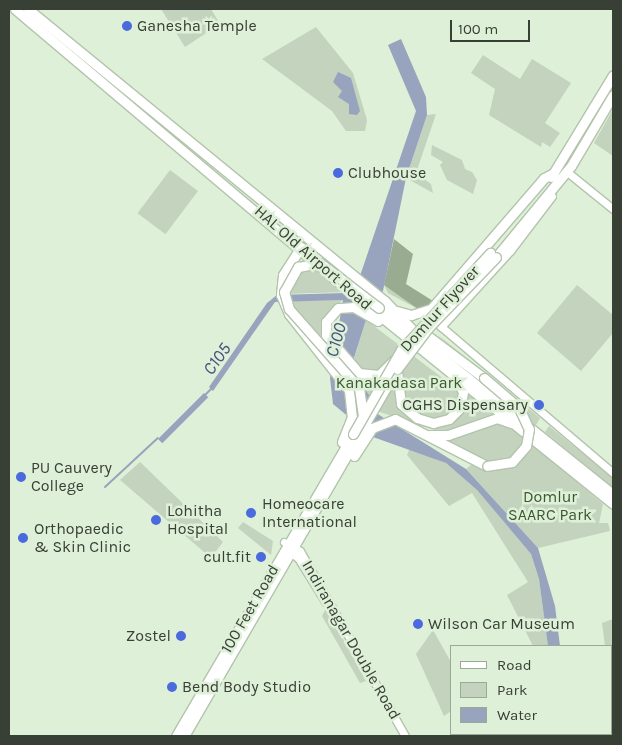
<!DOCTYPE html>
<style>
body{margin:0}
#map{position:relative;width:622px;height:745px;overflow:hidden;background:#def0d7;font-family:Karla,sans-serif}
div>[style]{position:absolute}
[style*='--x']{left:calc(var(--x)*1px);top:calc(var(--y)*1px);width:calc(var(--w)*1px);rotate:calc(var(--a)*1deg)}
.green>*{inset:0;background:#c3d3bd;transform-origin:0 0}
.forest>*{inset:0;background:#99ac92}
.water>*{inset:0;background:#98a3be;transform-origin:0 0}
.stream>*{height:2px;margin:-1px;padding:0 1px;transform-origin:1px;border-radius:1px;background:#98a3be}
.roads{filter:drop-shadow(1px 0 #b3c4ac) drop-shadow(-1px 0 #b3c4ac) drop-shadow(0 1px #b3c4ac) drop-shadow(0 -1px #b3c4ac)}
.minor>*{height:7px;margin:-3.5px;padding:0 3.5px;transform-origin:3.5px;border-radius:3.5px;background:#fff}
.major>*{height:9px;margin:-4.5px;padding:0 4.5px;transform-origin:4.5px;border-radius:4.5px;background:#fff}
.bridges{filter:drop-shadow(1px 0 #b3c4ac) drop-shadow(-1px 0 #b3c4ac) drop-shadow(0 1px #b3c4ac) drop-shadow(0 -1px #b3c4ac)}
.major-bridge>*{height:9px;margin:-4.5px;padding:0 4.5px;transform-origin:4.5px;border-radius:4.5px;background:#fff}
.dots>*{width:14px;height:14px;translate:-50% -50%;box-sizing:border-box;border:2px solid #def0d7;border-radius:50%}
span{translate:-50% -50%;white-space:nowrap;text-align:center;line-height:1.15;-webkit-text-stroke:5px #def0d7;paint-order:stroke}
.poi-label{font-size:16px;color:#383f35}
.left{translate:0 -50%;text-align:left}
.right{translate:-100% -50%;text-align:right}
.street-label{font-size:16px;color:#383f35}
.park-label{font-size:16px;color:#3b572f}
.water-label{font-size:18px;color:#46557f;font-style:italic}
.frame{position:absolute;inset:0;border:10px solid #383f35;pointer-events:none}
.legend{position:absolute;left:450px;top:645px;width:162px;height:90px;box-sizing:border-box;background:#def0d7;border:1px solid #9ca996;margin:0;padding:6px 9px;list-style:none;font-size:15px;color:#383f35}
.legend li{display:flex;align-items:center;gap:10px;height:25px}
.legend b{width:25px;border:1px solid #9ca996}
.scale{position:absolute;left:450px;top:20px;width:80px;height:22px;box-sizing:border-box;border:2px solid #383f35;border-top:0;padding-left:6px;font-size:15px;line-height:18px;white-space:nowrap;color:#383f35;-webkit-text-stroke:4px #def0d7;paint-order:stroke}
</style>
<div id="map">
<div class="green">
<div style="clip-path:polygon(161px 9px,211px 9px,220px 24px,185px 47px)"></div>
<div style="clip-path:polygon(316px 27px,353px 73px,367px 120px,365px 131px,346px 131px,332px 111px,262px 59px)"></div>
<div style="clip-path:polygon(483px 55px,520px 79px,532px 59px,571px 83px,545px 123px,560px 133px,550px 147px,542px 142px,541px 147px,489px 115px,495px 89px,471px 73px)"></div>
<div style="clip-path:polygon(613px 109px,613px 156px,594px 143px)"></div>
<div style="clip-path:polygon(436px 114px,416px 173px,431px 184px,433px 193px,406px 178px,427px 115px)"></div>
<div style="clip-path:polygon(432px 145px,462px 160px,465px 169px,472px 172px,477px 180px,473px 194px,447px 180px,440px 165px,443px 162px,431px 155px)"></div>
<div style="left:170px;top:170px;width:35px;height:54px;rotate:37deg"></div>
<div style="clip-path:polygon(304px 259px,344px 292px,285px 294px,292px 270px)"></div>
<div style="clip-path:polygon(384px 285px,405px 297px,418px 309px,388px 293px)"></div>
<div style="clip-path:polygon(577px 285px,613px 315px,613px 333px,581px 371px,537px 333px)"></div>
<div style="clip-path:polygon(343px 300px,323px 320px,325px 343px,292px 306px,294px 301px)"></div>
<div style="clip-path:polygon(366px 320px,461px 392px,466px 390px,493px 415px,443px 433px,368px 408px,370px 396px,356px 378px,353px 362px)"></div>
<div style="clip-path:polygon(437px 334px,540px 418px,536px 425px,508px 402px)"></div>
<div style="clip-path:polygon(497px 423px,517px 432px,603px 504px,599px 523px,608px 523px,610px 531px,538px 548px,466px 469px,472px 464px,450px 451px,448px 440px)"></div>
<div style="clip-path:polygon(549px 426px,613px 478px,613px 488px,545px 432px)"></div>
<div style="clip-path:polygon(410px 448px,446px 463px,477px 490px,531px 554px,539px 579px,548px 646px,533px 646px,507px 595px,528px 582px,472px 493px,449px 506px,407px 455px)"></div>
<div style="clip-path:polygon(140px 462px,223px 542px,211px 558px,120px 480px)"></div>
<div style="clip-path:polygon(243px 522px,273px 541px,271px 555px,238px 528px)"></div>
<div style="clip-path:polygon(326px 608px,366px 681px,360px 683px,322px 616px)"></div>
<div style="clip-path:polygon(613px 619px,613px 645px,605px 646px,602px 623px)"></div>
<div style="clip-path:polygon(433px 630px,451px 662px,451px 711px,444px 716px,416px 654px)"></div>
</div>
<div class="forest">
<div style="clip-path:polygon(394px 239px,413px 254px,406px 284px,433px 301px,429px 306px,418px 309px,384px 285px)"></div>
</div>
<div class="water">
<div style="clip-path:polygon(401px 39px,426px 97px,427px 115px,406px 178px,383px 291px,366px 320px,353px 361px,356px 378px,370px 396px,368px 408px,466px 469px,538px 548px,555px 606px,560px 646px,548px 646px,539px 579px,531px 554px,477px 490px,446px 463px,373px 437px,333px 404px,330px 378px,343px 300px,275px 302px,213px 391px,209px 387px,267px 303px,277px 295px,345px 293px,361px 273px,416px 111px,388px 45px)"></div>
<div style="clip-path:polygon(338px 72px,351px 78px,360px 111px,357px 115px,349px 114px,349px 104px,338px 97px,342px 91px,333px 82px)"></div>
<div style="left:204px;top:393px;width:6px;height:65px;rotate:45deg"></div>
</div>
<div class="stream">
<div style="--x:204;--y:396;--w:10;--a:-45"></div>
<div style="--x:105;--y:487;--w:72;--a:-42.8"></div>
</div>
<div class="roads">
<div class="minor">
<div style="--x:566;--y:171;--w:60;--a:39"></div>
<div style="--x:431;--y:318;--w:239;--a:40.4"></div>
<div style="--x:441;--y:327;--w:103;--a:-47.8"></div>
<div style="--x:510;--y:251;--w:69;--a:-52.6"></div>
<div style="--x:284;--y:542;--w:18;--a:29"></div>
<div style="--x:300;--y:551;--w:213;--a:60.4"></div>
<div style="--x:287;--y:550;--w:14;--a:36"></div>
<div style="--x:298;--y:558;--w:53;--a:58.1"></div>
</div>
<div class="major">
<div style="--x:15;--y:9;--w:399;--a:40.2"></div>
<div style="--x:28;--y:9;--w:461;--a:39.3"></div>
<div style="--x:385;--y:301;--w:62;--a:46.3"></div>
<div style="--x:428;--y:346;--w:237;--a:38.7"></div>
<div style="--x:551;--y:177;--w:119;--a:-58.7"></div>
<div style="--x:301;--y:247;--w:33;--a:123"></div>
<div style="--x:283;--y:275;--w:20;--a:96"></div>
<div style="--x:281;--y:295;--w:21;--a:67"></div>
<div style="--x:289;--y:314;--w:97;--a:51.7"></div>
<div style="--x:349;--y:390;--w:27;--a:84"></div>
<div style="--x:352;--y:417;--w:27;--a:112"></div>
<div style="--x:496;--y:257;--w:118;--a:-50.5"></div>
<div style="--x:571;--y:166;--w:82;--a:-59.4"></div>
<div style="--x:332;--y:277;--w:361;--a:38.9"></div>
<div style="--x:379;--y:308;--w:46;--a:37.1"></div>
<div style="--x:397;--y:311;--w:15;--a:16"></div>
<div style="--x:411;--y:315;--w:21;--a:-17"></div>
<div style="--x:431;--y:309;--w:173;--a:-49.2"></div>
<div style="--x:544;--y:178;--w:11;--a:-27"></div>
<div style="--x:378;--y:321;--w:28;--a:-150"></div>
<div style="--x:354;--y:307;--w:16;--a:176"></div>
<div style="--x:338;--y:308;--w:18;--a:131"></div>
<div style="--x:326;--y:322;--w:13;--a:90"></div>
<div style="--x:326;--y:335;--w:50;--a:49"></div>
<div style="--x:359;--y:373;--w:20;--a:6"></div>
<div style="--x:379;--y:375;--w:20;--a:-45"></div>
<div style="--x:420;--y:330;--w:80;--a:36.9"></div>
<div style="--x:397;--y:371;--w:33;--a:83"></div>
<div style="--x:401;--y:404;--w:21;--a:41"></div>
<div style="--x:417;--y:418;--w:17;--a:17"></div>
<div style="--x:433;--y:423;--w:16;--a:-14"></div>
<div style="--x:449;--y:419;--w:16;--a:-45"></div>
<div style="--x:460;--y:408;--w:16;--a:-79"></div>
<div style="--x:463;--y:392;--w:17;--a:-115"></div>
<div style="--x:430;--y:435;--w:18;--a:0"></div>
<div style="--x:448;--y:435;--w:52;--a:-19.1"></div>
<div style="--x:497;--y:418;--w:15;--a:20"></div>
<div style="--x:354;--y:456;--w:33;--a:-57"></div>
<div style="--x:372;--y:428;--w:25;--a:-21"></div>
<div style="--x:395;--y:419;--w:103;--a:27.1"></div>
<div style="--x:176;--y:736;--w:350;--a:-59.6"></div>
<div style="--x:184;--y:736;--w:424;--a:-59.9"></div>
</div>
</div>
<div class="bridges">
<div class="major-bridge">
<div style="--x:397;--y:369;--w:51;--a:-52.9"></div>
<div style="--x:428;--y:328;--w:98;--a:-46.2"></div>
<div style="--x:484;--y:378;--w:46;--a:40.6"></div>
<div style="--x:519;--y:408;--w:23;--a:65"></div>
<div style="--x:529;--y:429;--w:17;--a:100"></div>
<div style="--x:526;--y:446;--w:21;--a:131"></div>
<div style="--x:512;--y:462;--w:25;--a:171"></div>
<div style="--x:363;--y:416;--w:28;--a:-98"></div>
<div style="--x:359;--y:388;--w:106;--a:-131.5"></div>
<div style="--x:289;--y:309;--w:18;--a:-106"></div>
<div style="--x:284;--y:292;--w:29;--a:-61"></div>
<div style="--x:298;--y:267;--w:22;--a:-10"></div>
<div style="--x:320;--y:263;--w:74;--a:37.3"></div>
<div style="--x:353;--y:434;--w:97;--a:-60.3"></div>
<div style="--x:401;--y:350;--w:132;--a:-47.5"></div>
</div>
</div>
<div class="dots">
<div style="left:127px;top:26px;background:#4a6add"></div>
<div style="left:338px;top:173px;background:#4a6add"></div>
<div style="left:539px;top:405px;background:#4a6add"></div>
<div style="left:21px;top:477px;background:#4a6add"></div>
<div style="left:251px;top:513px;background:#4a6add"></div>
<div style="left:156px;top:520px;background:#4a6add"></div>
<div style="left:23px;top:538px;background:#4a6add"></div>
<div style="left:261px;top:557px;background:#4a6add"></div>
<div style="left:418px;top:624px;background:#4a6add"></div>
<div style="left:181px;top:636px;background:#4a6add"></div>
<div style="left:172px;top:687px;background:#4a6add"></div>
</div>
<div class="poi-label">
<span class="left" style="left:137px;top:26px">Ganesha Temple</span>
<span class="left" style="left:348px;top:173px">Clubhouse</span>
<span class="right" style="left:528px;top:405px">CGHS Dispensary</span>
<span class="left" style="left:31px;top:477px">PU Cauvery<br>College</span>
<span class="left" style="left:262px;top:513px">Homeocare<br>International</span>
<span class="left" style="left:167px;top:520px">Lohitha<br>Hospital</span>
<span class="left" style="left:34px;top:538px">Orthopaedic<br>&amp; Skin Clinic</span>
<span class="right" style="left:251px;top:557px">cult.fit</span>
<span class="left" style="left:428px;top:624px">Wilson Car Museum</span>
<span class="right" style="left:171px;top:636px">Zostel</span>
<span class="left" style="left:182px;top:687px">Bend Body Studio</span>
</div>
<div class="street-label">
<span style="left:313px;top:258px;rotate:41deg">HAL Old Airport Road</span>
<span style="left:440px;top:309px;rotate:-48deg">Domlur Flyover</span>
<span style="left:250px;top:609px;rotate:-60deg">100 Feet Road</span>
<span style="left:351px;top:640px;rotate:60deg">Indiranagar Double Road</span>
</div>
<div class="park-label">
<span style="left:399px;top:383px">Kanakadasa Park</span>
<span style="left:550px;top:506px">Domlur<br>SAARC Park</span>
</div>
<div class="water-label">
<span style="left:336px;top:340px;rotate:-74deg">C100</span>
<span style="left:217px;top:359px;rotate:-55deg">C105</span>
</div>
<div class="frame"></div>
<ul class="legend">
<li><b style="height:6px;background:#fff"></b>Road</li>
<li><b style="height:14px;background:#c3d3bd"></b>Park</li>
<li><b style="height:14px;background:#98a3be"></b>Water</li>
</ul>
<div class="scale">100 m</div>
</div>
